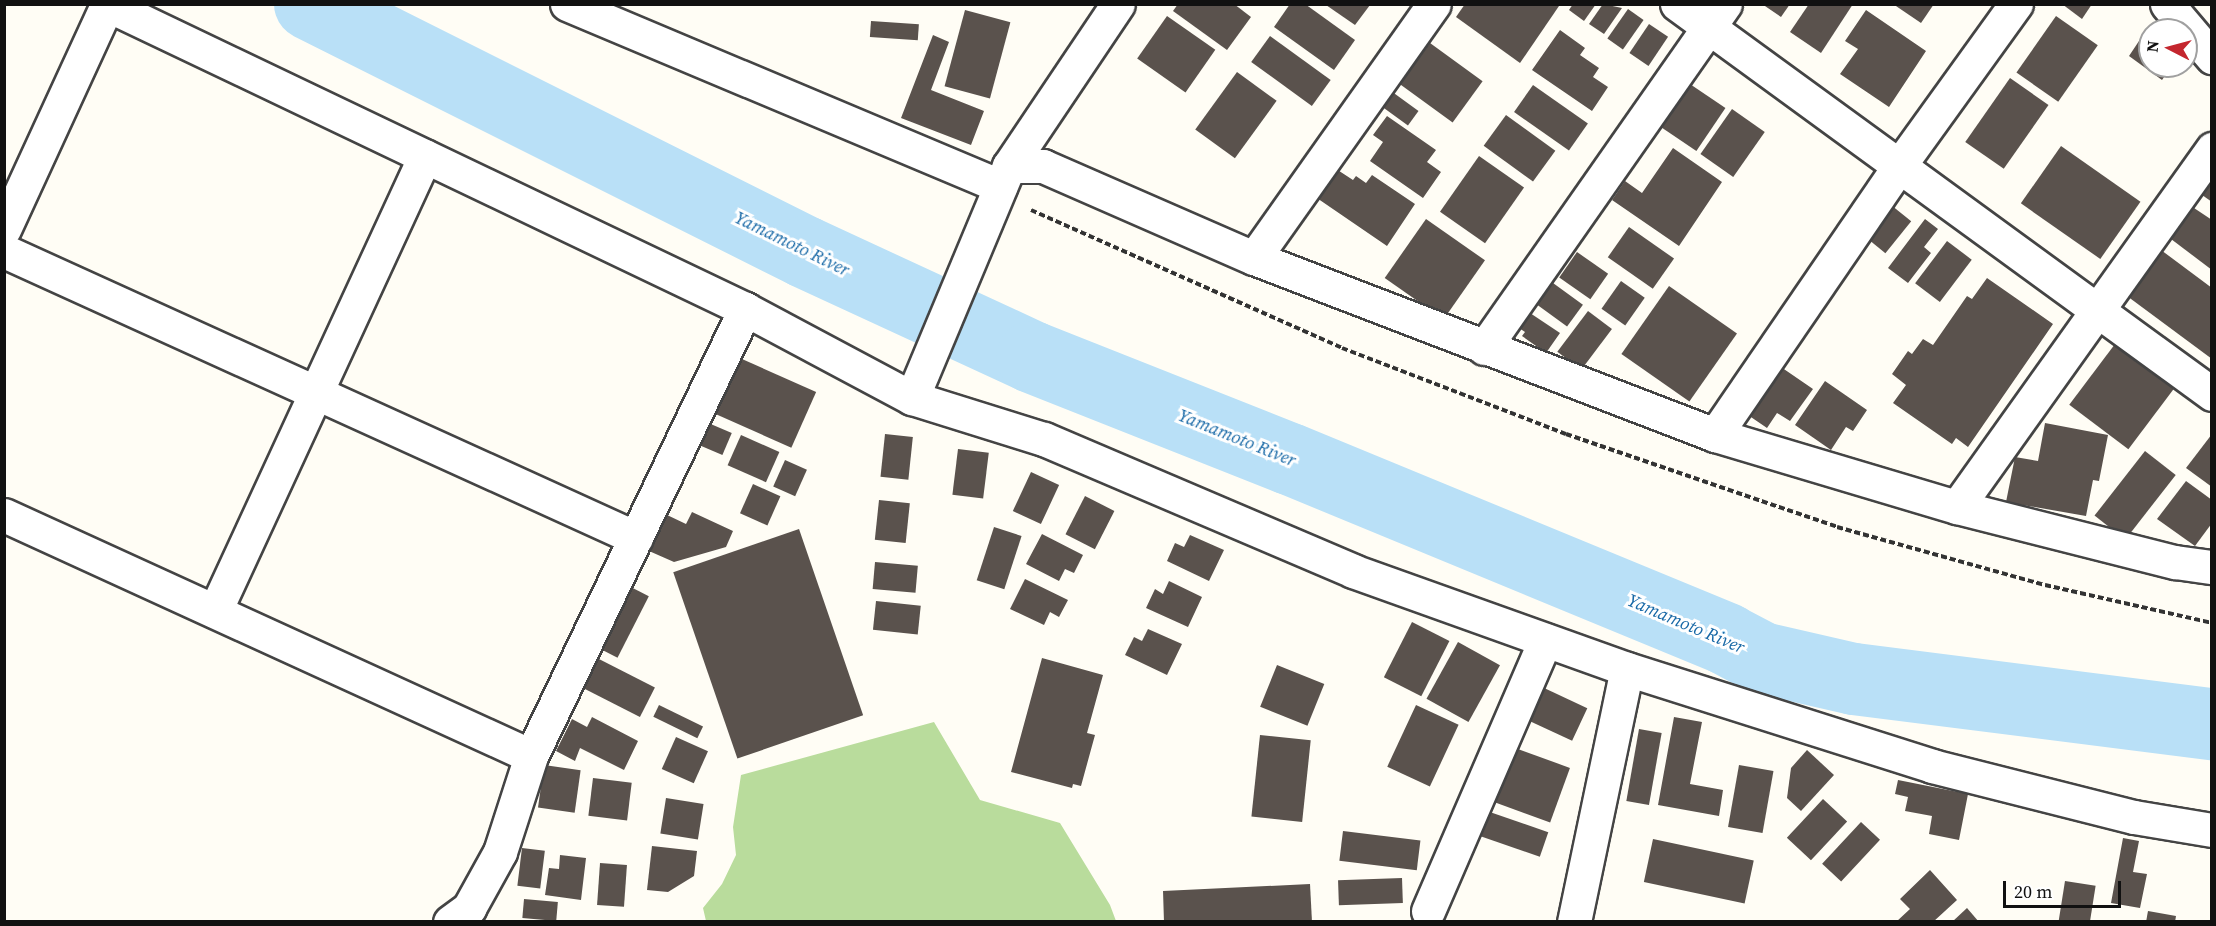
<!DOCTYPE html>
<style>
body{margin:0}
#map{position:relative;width:2216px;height:926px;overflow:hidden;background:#fffdf5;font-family:"Source Serif 4",serif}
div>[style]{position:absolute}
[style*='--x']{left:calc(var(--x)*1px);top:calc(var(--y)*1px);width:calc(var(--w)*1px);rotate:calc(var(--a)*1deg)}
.forest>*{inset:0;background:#b9dc9c}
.river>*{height:72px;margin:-36px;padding:0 36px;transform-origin:36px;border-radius:36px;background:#b9e0f7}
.building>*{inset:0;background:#5a524d;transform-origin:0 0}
.path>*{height:4px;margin-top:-2px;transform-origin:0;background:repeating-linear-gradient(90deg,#333 0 6px,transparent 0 9px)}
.roads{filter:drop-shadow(2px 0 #444) drop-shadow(-2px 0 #444) drop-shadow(0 2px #444) drop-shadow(0 -2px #444)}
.street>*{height:33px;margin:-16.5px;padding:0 16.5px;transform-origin:16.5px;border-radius:16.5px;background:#fff}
span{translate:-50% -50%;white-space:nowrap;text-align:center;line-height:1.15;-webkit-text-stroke:6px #fff;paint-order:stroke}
.water-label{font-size:18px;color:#1768a6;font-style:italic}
.frame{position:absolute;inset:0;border:6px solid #111;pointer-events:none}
.north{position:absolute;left:2138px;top:18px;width:60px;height:60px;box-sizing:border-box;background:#fff;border:2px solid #a0a0a0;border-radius:50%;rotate:276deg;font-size:16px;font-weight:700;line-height:24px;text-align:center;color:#111}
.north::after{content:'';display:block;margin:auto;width:21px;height:27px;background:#c4262e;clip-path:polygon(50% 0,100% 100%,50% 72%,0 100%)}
.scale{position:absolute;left:2003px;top:881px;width:118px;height:27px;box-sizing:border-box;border:3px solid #111;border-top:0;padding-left:8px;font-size:18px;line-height:21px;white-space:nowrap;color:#111;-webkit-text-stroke:4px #fff;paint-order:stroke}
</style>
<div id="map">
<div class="forest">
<div style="clip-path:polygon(934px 722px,980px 800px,1060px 823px,1110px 905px,1116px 921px,706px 921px,703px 908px,722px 884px,736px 855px,733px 827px,741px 775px)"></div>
</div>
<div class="river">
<div style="--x:310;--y:4;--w:554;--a:26.61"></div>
<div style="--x:805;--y:252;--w:250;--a:24.8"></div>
<div style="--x:1032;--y:357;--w:277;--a:21.6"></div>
<div style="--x:1290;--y:459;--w:472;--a:22.4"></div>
<div style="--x:1726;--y:639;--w:41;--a:27.8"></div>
<div style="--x:1762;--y:658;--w:94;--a:12.9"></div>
<div style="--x:1854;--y:679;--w:361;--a:7.2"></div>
</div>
<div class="building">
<div style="clip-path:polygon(1178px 4px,1234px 4px,1251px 17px,1227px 50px,1173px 11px)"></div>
<div style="clip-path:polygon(1290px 4px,1305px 4px,1355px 40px,1334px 70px,1274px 27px)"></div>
<div style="clip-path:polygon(1465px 4px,1557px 4px,1559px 6px,1520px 63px,1456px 17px)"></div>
<div style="clip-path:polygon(1573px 4px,1596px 4px,1584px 21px,1569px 10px)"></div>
<div style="clip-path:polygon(1603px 4px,1622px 8px,1604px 34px,1589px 24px)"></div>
<div style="clip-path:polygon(1762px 4px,1790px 4px,1781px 17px)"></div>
<div style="clip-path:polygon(1809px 4px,1853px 4px,1821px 53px,1790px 32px)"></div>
<div style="clip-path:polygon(1893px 4px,1934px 4px,1921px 23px)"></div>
<div style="clip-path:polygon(2062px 4px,2092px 4px,2082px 19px)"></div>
<div style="clip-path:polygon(1326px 5px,1370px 5px,1355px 25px)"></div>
<div style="left:1628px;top:9px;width:19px;height:36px;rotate:35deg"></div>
<div style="left:965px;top:10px;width:47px;height:79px;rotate:15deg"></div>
<div style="clip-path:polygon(1866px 10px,1926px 51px,1889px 107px,1840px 74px,1858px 49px,1845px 41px)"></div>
<div style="left:1167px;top:16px;width:59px;height:52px;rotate:35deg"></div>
<div style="left:2056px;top:16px;width:51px;height:69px;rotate:35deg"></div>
<div style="left:871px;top:21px;width:48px;height:16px;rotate:4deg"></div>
<div style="left:1649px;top:24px;width:23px;height:35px;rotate:34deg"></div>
<div style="clip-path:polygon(2149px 26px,2154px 30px,2150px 30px,2150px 66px,2172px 66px,2162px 80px,2129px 56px)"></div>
<div style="clip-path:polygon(1560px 30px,1585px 48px,1580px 55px,1599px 68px,1593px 77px,1608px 87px,1592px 111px,1532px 70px)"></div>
<div style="clip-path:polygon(933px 35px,949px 42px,931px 90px,984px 111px,971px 145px,901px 118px)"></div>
<div style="left:1270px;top:36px;width:75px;height:32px;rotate:36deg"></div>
<div style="left:1430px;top:43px;width:65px;height:51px;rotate:36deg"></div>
<div style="left:1237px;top:72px;width:49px;height:71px;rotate:36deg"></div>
<div style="left:2010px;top:78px;width:47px;height:78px;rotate:35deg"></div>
<div style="left:1684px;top:80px;width:50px;height:52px;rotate:34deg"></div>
<div style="left:1533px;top:85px;width:67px;height:33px;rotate:35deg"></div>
<div style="left:1391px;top:91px;width:34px;height:18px;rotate:36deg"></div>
<div style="left:1732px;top:109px;width:40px;height:55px;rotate:35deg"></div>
<div style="left:1506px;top:115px;width:61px;height:38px;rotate:36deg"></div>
<div style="clip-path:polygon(1387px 116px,1436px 150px,1427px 162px,1441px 172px,1423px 198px,1370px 161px,1383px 142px,1373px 135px)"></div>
<div style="left:2061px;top:146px;width:97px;height:70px;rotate:35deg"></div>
<div style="clip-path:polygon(1673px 148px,1722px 182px,1679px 246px,1612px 200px,1625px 181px,1642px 193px)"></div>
<div style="left:1479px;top:156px;width:55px;height:68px;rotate:35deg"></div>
<div style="clip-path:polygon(1330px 165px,1353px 180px,1356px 176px,1366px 183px,1372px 175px,1415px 204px,1387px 246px,1311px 194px)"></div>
<div style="clip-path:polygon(2212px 168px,2212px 202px,2195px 190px)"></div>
<div style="left:1891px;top:205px;width:26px;height:41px;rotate:39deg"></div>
<div style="clip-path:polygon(2194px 208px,2212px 220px,2212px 270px,2171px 239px)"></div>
<div style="left:1426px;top:219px;width:72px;height:72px;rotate:35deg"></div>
<div style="clip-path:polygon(1925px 219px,1938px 229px,1924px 247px,1931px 253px,1908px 283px,1888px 268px)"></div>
<div style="left:1629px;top:227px;width:55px;height:37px;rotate:35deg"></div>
<div style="left:1947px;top:241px;width:31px;height:53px;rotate:37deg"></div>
<div style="clip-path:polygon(2161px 250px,2212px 288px,2212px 359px,2127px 296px)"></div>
<div style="left:1577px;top:252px;width:38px;height:31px;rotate:35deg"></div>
<div style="clip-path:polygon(1987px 278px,2053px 324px,1968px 447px,1956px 438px,1952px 444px,1893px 403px,1906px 385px,1892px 374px,1908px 351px,1912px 354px,1923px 339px,1933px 345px,1967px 296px,1972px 299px)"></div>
<div style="left:1621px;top:281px;width:29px;height:34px;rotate:35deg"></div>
<div style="left:1553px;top:283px;width:37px;height:27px;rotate:36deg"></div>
<div style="left:1669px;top:286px;width:83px;height:83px;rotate:35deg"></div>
<div style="left:1588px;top:311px;width:30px;height:51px;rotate:37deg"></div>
<div style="clip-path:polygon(1530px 313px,1560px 333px,1546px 353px,1522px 336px,1525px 332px,1519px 328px)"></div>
<div style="left:2115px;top:344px;width:74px;height:76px;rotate:37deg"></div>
<div style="left:733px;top:355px;width:91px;height:61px;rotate:24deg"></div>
<div style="clip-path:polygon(1778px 365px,1813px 389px,1790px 421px,1777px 413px,1767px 428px,1745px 413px)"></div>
<div style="clip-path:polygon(1825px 381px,1867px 410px,1853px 431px,1846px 427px,1831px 450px,1795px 425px)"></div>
<div style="left:706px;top:422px;width:28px;height:24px;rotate:23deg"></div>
<div style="clip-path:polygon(2045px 423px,2108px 435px,2099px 481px,2093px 480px,2086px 516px,2006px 502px,2015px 457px,2038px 461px)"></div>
<div style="left:885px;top:434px;width:28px;height:43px;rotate:6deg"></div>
<div style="clip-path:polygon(2212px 434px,2212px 487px,2186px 468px)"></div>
<div style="left:741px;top:435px;width:42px;height:33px;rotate:24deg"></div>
<div style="left:958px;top:449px;width:31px;height:46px;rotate:7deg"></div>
<div style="left:2145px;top:451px;width:39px;height:82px;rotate:38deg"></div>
<div style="left:785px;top:460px;width:24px;height:29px;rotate:24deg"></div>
<div style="left:1031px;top:472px;width:31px;height:43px;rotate:25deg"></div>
<div style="clip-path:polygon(2186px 481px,2212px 500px,2212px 523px,2195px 546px,2157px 519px)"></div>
<div style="left:753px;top:484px;width:30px;height:32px;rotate:24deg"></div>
<div style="left:1085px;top:496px;width:33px;height:43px;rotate:27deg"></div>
<div style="left:879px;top:500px;width:31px;height:40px;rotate:6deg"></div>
<div style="clip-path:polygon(692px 512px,733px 531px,726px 547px,674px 562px,649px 551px,665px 514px,686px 524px)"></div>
<div style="left:994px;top:527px;width:29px;height:56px;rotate:18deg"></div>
<div style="left:799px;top:529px;width:197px;height:133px;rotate:71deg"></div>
<div style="clip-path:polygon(1042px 534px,1083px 555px,1074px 573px,1065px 569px,1059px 581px,1026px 564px)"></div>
<div style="clip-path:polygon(1190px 535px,1224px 550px,1209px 581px,1167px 561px,1175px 543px,1184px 547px)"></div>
<div style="left:875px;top:562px;width:43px;height:27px;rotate:5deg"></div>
<div style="clip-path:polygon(1025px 579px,1068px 600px,1059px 617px,1050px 612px,1044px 625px,1010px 609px)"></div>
<div style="clip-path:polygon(1169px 581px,1202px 597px,1188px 627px,1146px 608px,1155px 589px,1163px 594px)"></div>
<div style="left:623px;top:583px;width:29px;height:69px;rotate:27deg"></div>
<div style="left:876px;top:601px;width:45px;height:29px;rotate:6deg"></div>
<div style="left:1412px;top:622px;width:42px;height:62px;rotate:27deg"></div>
<div style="clip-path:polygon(1148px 629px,1182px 644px,1167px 675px,1125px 655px,1134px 637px,1142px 641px)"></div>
<div style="left:1458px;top:642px;width:48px;height:65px;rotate:29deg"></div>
<div style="left:597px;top:658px;width:65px;height:33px;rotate:27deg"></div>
<div style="clip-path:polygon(1042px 658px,1103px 675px,1087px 733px,1095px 735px,1081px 786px,1073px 784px,1072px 788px,1011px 772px)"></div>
<div style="left:1277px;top:665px;width:51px;height:45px;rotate:22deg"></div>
<div style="left:1542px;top:687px;width:50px;height:36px;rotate:25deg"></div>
<div style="left:659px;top:705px;width:49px;height:13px;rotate:26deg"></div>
<div style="left:1416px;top:705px;width:47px;height:68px;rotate:25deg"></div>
<div style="clip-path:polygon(592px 717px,638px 741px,624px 770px,580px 748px,575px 761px,556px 751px,572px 719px,587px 727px)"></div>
<div style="clip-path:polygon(1674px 717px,1702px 722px,1690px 784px,1723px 790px,1719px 816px,1658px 805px)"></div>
<div style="left:1639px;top:729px;width:23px;height:73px;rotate:10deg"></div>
<div style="left:1260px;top:735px;width:51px;height:82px;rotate:6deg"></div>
<div style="left:676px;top:737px;width:35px;height:35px;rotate:24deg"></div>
<div style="left:1507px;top:745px;width:67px;height:58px;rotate:20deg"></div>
<div style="clip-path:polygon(1807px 750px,1834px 775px,1801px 811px,1787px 798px,1791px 768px)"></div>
<div style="left:544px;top:765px;width:37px;height:43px;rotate:8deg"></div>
<div style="left:1739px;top:765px;width:35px;height:63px;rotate:10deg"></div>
<div style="left:593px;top:778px;width:39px;height:38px;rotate:7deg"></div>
<div style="clip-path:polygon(1898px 780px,1968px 794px,1959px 840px,1929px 834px,1932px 816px,1905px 811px,1908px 797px,1895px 794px)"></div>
<div style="left:666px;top:798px;width:38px;height:36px;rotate:9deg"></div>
<div style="left:1823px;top:799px;width:33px;height:53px;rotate:43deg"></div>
<div style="left:1484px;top:810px;width:68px;height:26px;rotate:19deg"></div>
<div style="left:1861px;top:822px;width:26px;height:57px;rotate:43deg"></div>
<div style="left:1343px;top:831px;width:78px;height:30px;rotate:7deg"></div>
<div style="clip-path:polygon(2123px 838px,2139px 841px,2133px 872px,2147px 874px,2140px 908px,2111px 903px)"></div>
<div style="left:1653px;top:839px;width:103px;height:44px;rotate:12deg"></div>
<div style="clip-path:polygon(652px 846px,697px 851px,694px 876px,668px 892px,647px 890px)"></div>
<div style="left:522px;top:848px;width:23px;height:38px;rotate:7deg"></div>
<div style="clip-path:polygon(560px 855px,586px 858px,581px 900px,545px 895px,549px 868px,559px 869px)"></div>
<div style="left:600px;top:863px;width:27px;height:42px;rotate:4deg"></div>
<div style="clip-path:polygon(1930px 870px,1957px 900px,1933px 922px,1896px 922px,1910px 909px,1900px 899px)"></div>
<div style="left:1402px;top:878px;width:25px;height:64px;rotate:88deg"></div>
<div style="left:2065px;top:881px;width:31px;height:41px;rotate:9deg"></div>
<div style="clip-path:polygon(1310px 884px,1312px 922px,1164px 922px,1163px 891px)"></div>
<div style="left:524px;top:899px;width:34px;height:19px;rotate:5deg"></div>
<div style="clip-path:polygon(1967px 908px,1979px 922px,1952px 922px)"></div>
<div style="clip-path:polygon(2148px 911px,2176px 916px,2175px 922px,2146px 922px)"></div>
</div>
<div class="path">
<div style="--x:1031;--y:210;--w:340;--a:23.9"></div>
<div style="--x:1342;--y:348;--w:240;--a:21"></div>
<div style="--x:1566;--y:434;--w:287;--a:18.9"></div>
<div style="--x:1837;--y:527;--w:216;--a:15.6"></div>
<div style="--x:2045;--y:585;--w:171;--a:12.8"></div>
</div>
<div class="roads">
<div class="street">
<div style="--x:106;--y:4;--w:708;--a:25.52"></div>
<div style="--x:745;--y:309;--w:189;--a:28.1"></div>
<div style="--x:912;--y:398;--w:138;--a:17.3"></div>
<div style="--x:1044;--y:439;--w:336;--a:23.1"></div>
<div style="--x:1353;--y:571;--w:291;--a:19.7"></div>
<div style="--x:1627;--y:669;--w:320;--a:17.6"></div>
<div style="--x:1932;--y:766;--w:208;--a:14.2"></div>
<div style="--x:2134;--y:817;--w:79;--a:9.5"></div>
<div style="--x:567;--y:4;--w:470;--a:22.8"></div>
<div style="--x:1677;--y:4;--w:662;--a:36.09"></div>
<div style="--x:2167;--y:4;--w:70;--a:49.7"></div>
<div style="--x:1009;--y:166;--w:34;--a:0"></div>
<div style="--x:1043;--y:166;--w:230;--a:23.6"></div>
<div style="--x:1254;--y:258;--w:494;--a:21"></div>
<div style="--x:1715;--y:435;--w:252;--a:16.6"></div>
<div style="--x:1957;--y:507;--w:225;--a:14.2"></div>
<div style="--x:2175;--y:562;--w:37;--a:8"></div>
<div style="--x:4;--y:229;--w:247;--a:-65.3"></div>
<div style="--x:4;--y:251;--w:694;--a:24.42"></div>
<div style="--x:1254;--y:258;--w:311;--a:-54.7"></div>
<div style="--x:1484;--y:348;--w:420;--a:-55"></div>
<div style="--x:912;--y:398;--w:251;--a:-67.3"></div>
<div style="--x:1009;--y:166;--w:195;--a:-56.1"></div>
<div style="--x:1715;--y:435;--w:326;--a:-55.6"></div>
<div style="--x:1899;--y:166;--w:200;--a:-54.2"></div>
<div style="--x:1957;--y:507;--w:440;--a:-54.5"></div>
<div style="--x:4;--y:515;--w:579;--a:24.57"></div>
<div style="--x:215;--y:611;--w:501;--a:-65.22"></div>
<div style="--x:1428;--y:911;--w:295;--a:-66.6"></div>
<div style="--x:450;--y:922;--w:24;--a:-36"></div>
<div style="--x:469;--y:908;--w:64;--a:-61"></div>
<div style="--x:500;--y:852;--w:101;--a:-72.1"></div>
<div style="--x:531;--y:756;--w:496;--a:-64.4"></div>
<div style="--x:1574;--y:922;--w:258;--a:-78.2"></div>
</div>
</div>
<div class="water-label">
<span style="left:792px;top:244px;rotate:26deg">Yamamoto River</span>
<span style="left:1237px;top:438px;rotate:22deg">Yamamoto River</span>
<span style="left:1686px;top:624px;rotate:23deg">Yamamoto River</span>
</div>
<div class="frame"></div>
<div class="north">N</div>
<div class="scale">20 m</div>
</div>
